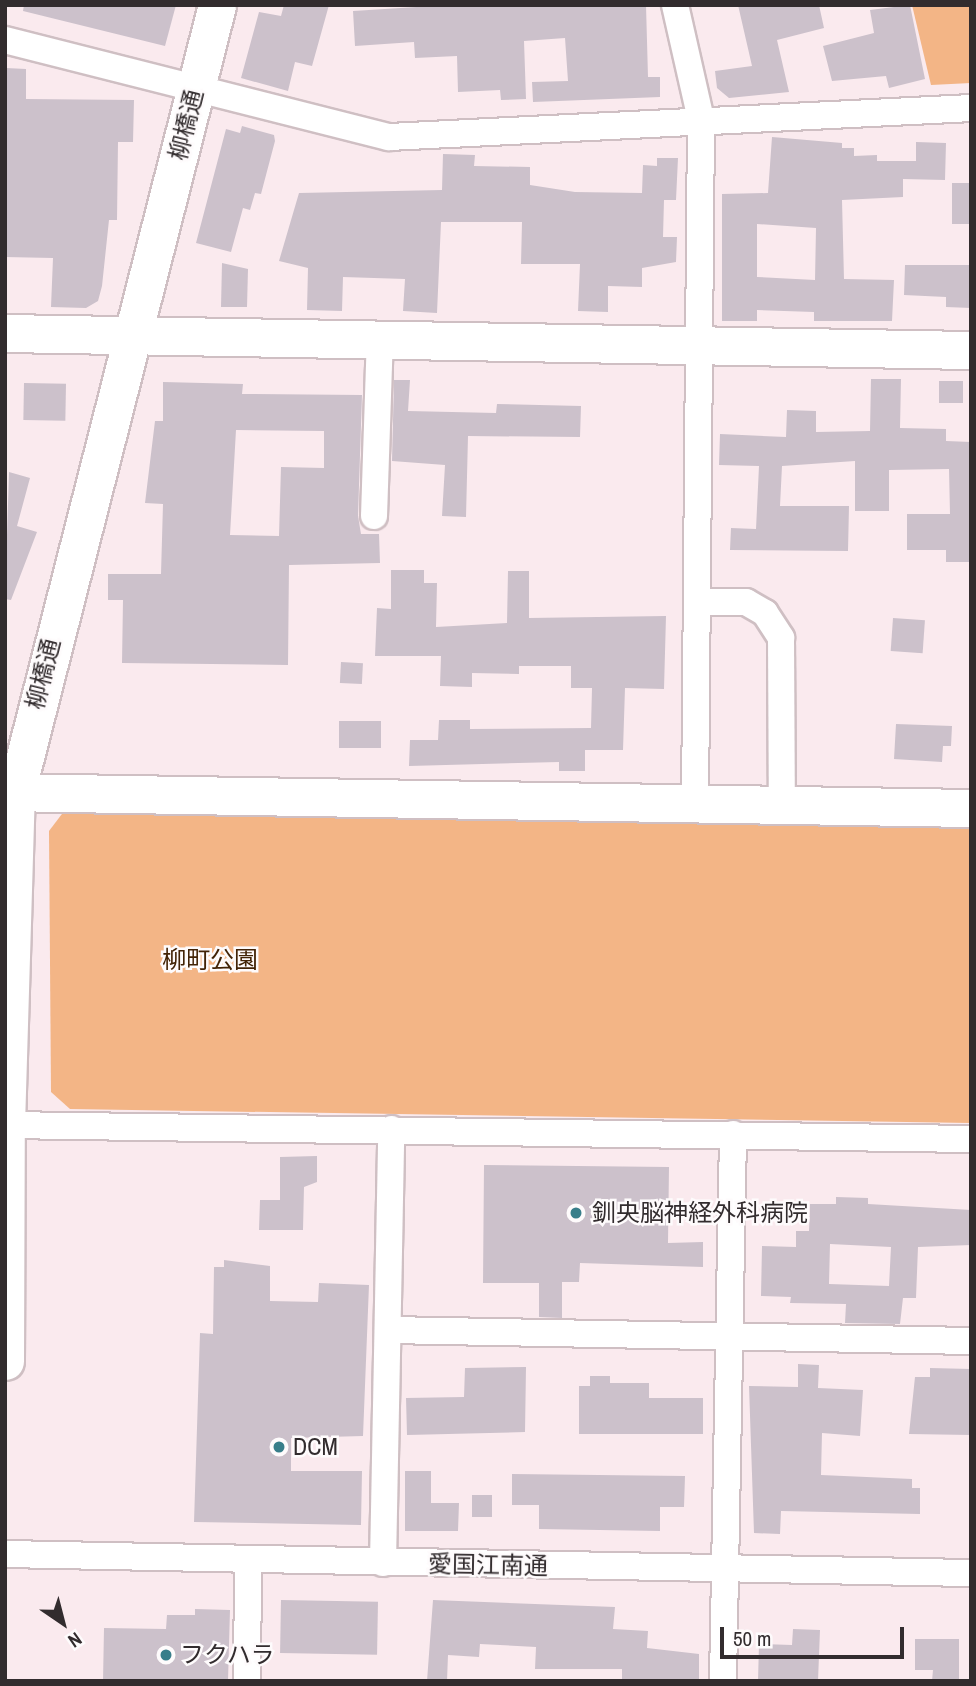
<!DOCTYPE html>
<meta charset="utf-8">
<style>
body{margin:0}
#map{position:relative;width:976px;height:1686px;overflow:hidden;background:#faeaee;font-family:"Archivo Narrow","Noto Sans JP",sans-serif}
div>[style]{position:absolute}
[style*='--x']{left:calc(var(--x)*1px);top:calc(var(--y)*1px);width:calc(var(--w)*1px);rotate:calc(var(--a)*1deg)}
.green>*{inset:0;background:#f3b586}
.building>*{inset:0;background:#ccc1cb;transform-origin:0 0}
.roads{filter:drop-shadow(2px 0 #cfbfc3) drop-shadow(-2px 0 #cfbfc3) drop-shadow(0 2px #cfbfc3) drop-shadow(0 -2px #cfbfc3)}
.street>*{height:26px;margin:-13px;padding:0 13px;transform-origin:13px;border-radius:13px;background:#fff}
.secondary>*{height:37px;margin:-18.5px;padding:0 18.5px;transform-origin:18.5px;border-radius:18.5px;background:#fff}
.dots>*{width:19px;height:19px;translate:-50% -50%;box-sizing:border-box;border:4px solid #fefbfc;border-radius:50%}
span{translate:-50% -50%;white-space:nowrap;text-align:center;line-height:1.15;-webkit-text-stroke:5px #fefbfc;paint-order:stroke}
.street-label{font-size:24px;color:#322c2e}
.park-label{font-size:24px;color:#422306}
.poi-label{font-size:24px;color:#322c2e}
.left{translate:0 -50%;text-align:left}
.frame{position:absolute;inset:0;border:7px solid #322c2e;pointer-events:none}
.north{position:absolute;left:28px;top:1588px;width:70px;height:70px;-webkit-text-stroke:5px #fefbfc;paint-order:stroke;rotate:145deg;font-size:19px;font-weight:700;line-height:28px;text-align:center;color:#322c2e}
.north::after{content:'';display:block;margin:auto;width:24px;height:32px;background:#322c2e;clip-path:polygon(50% 0,100% 100%,50% 72%,0 100%)}
.scale{position:absolute;left:720px;top:1627px;width:184px;height:32px;box-sizing:border-box;border:4px solid #322c2e;border-top:0;padding-left:9px;font-size:21px;line-height:24px;white-space:nowrap;color:#322c2e;-webkit-text-stroke:5px #fefbfc;paint-order:stroke}
</style>
<div id="map">
<div class="green">
<div style="clip-path:polygon(912px 5px,971px 5px,971px 83px,931px 85px)"></div>
<div style="clip-path:polygon(68px 806px,971px 826px,971px 1123px,70px 1109px,51px 1092px,49px 831px)"></div>
</div>
<div class="building">
<div style="clip-path:polygon(24px 5px,176px 5px,165px 46px,23px 11px)"></div>
<div style="clip-path:polygon(284px 5px,329px 5px,312px 66px,295px 62px,288px 91px,241px 78px,259px 12px,281px 16px)"></div>
<div style="clip-path:polygon(448px 5px,646px 5px,648px 77px,660px 77px,660px 97px,533px 102px,532px 82px,568px 81px,565px 38px,524px 41px,526px 99px,501px 100px,500px 90px,458px 92px,457px 56px,415px 58px,414px 42px,355px 46px,353px 11px)"></div>
<div style="clip-path:polygon(738px 5px,819px 5px,824px 28px,777px 40px,789px 92px,729px 98px,717px 88px,715px 71px,752px 66px)"></div>
<div style="clip-path:polygon(910px 5px,925px 79px,889px 88px,886px 76px,832px 81px,823px 46px,874px 33px,870px 10px)"></div>
<div style="clip-path:polygon(6px 68px,26px 69px,26px 99px,134px 100px,133px 142px,118px 142px,117px 220px,109px 220px,102px 286px,98px 301px,86px 308px,51px 307px,53px 258px,5px 257px)"></div>
<div style="clip-path:polygon(242px 126px,274px 135px,275px 141px,261px 194px,255px 193px,250px 210px,243px 208px,231px 252px,196px 243px,226px 129px,240px 133px)"></div>
<div style="clip-path:polygon(evenodd,772px 137px,842px 143px,842px 148px,854px 148px,854px 156px,877px 155px,877px 161px,916px 161px,916px 142px,946px 143px,945px 180px,903px 179px,903px 197px,842px 200px,844px 279px,894px 280px,892px 321px,814px 321px,814px 312px,757px 310px,757px 321px,722px 321px,722px 194px,768px 193px,772px 137px,757px 224px,816px 228px,815px 280px,757px 277px,757px 224px)"></div>
<div style="clip-path:polygon(443px 154px,475px 155px,474px 166px,530px 167px,530px 185px,575px 192px,642px 193px,643px 165px,657px 166px,657px 158px,678px 158px,676px 200px,664px 200px,663px 237px,677px 237px,676px 262px,642px 268px,642px 287px,608px 286px,608px 312px,578px 311px,580px 264px,521px 264px,522px 222px,441px 222px,437px 313px,403px 311px,405px 279px,343px 277px,342px 311px,307px 310px,308px 268px,279px 261px,299px 193px,442px 190px)"></div>
<div style="left:952px;top:183px;width:19px;height:41px"></div>
<div style="clip-path:polygon(222px 263px,248px 269px,247px 307px,221px 307px)"></div>
<div style="clip-path:polygon(905px 265px,971px 265px,971px 308px,946px 307px,946px 297px,904px 295px)"></div>
<div style="clip-path:polygon(871px 379px,901px 379px,900px 428px,946px 429px,946px 441px,971px 442px,971px 562px,946px 562px,946px 550px,907px 550px,907px 514px,950px 514px,949px 469px,889px 470px,889px 511px,855px 511px,855px 461px,782px 466px,780px 506px,849px 506px,848px 551px,730px 550px,731px 528px,756px 529px,759px 466px,719px 465px,720px 434px,786px 437px,787px 410px,816px 411px,816px 432px,870px 431px)"></div>
<div style="clip-path:polygon(394px 380px,410px 380px,408px 411px,496px 413px,497px 404px,581px 406px,580px 437px,468px 436px,466px 517px,442px 516px,445px 465px,392px 461px)"></div>
<div style="left:939px;top:381px;width:24px;height:22px"></div>
<div style="clip-path:polygon(evenodd,163px 382px,243px 384px,242px 394px,362px 395px,358px 516px,361px 534px,379px 534px,380px 563px,289px 565px,288px 665px,122px 663px,123px 600px,108px 600px,108px 574px,161px 574px,163px 504px,145px 503px,155px 421px,163px 421px,163px 382px,236px 430px,324px 431px,324px 468px,281px 467px,279px 536px,230px 535px,236px 430px)"></div>
<div style="left:24px;top:383px;width:42px;height:37px;rotate:1deg"></div>
<div style="clip-path:polygon(9px 472px,30px 478px,17px 526px,37px 532px,11px 600px,5px 599px)"></div>
<div style="clip-path:polygon(391px 570px,424px 570px,424px 583px,437px 583px,436px 627px,507px 623px,508px 571px,529px 571px,529px 618px,666px 616px,664px 689px,625px 688px,623px 750px,585px 750px,585px 771px,559px 771px,559px 762px,409px 766px,410px 740px,438px 740px,439px 720px,470px 720px,470px 729px,591px 728px,592px 688px,571px 688px,571px 666px,519px 666px,519px 674px,472px 673px,472px 687px,440px 686px,441px 656px,375px 656px,377px 608px,391px 609px)"></div>
<div style="left:893px;top:618px;width:32px;height:33px;rotate:4deg"></div>
<div style="left:341px;top:662px;width:22px;height:21px;rotate:3deg"></div>
<div style="left:339px;top:721px;width:42px;height:27px"></div>
<div style="clip-path:polygon(896px 724px,952px 726px,951px 746px,943px 746px,942px 762px,894px 759px)"></div>
<div style="clip-path:polygon(317px 1156px,317px 1182px,304px 1187px,303px 1230px,259px 1230px,260px 1200px,280px 1200px,280px 1157px)"></div>
<div style="clip-path:polygon(484px 1165px,669px 1167px,668px 1243px,703px 1242px,703px 1267px,580px 1263px,579px 1282px,562px 1282px,562px 1318px,539px 1317px,539px 1283px,483px 1283px)"></div>
<div style="clip-path:polygon(evenodd,836px 1197px,868px 1198px,868px 1204px,971px 1210px,971px 1245px,918px 1247px,916px 1298px,903px 1298px,900px 1324px,845px 1323px,846px 1304px,790px 1303px,791px 1297px,761px 1296px,762px 1246px,796px 1247px,796px 1231px,809px 1231px,810px 1204px,836px 1204px,836px 1197px,830px 1244px,891px 1247px,889px 1286px,829px 1284px,830px 1244px)"></div>
<div style="clip-path:polygon(224px 1260px,270px 1266px,270px 1301px,318px 1302px,319px 1283px,369px 1285px,363px 1436px,291px 1438px,291px 1471px,362px 1471px,361px 1525px,194px 1522px,200px 1333px,213px 1334px,214px 1267px,224px 1267px)"></div>
<div style="clip-path:polygon(798px 1364px,819px 1365px,818px 1388px,863px 1390px,860px 1436px,822px 1433px,821px 1475px,912px 1479px,912px 1488px,920px 1488px,920px 1514px,781px 1511px,780px 1534px,754px 1533px,749px 1386px,798px 1387px)"></div>
<div style="clip-path:polygon(526px 1367px,525px 1432px,407px 1435px,406px 1398px,464px 1397px,465px 1368px)"></div>
<div style="clip-path:polygon(930px 1368px,971px 1369px,971px 1435px,909px 1434px,915px 1377px,930px 1377px)"></div>
<div style="clip-path:polygon(590px 1376px,610px 1376px,610px 1383px,649px 1383px,649px 1398px,703px 1398px,703px 1434px,579px 1434px,579px 1386px,590px 1386px)"></div>
<div style="clip-path:polygon(405px 1471px,431px 1471px,431px 1503px,459px 1503px,458px 1531px,405px 1531px)"></div>
<div style="clip-path:polygon(512px 1474px,685px 1476px,684px 1507px,660px 1507px,660px 1531px,539px 1529px,539px 1505px,512px 1505px)"></div>
<div style="left:472px;top:1495px;width:20px;height:22px"></div>
<div style="left:281px;top:1600px;width:97px;height:53px;rotate:1deg"></div>
<div style="clip-path:polygon(433px 1600px,615px 1607px,613px 1629px,648px 1631px,647px 1648px,699px 1654px,699px 1681px,622px 1681px,622px 1669px,535px 1669px,536px 1647px,480px 1644px,479px 1657px,448px 1655px,447px 1681px,427px 1681px)"></div>
<div style="clip-path:polygon(195px 1609px,230px 1610px,228px 1681px,103px 1681px,104px 1628px,166px 1629px,167px 1615px,195px 1615px)"></div>
<div style="clip-path:polygon(793px 1629px,820px 1630px,818px 1681px,758px 1681px,759px 1644px,792px 1645px)"></div>
<div style="clip-path:polygon(915px 1639px,959px 1639px,959px 1681px,932px 1681px,933px 1670px,915px 1670px)"></div>
</div>
<div class="roads">
<div class="street">
<div style="--x:675;--y:5;--w:117;--a:77.2"></div>
<div style="--x:701;--y:119;--w:688;--a:90.5"></div>
<div style="--x:5;--y:40;--w:396;--a:14.2"></div>
<div style="--x:389;--y:137;--w:583;--a:-2.85"></div>
<div style="--x:374;--y:516;--w:179;--a:-88.1"></div>
<div style="--x:697;--y:602;--w:49;--a:0"></div>
<div style="--x:746;--y:602;--w:22;--a:30"></div>
<div style="--x:765;--y:613;--w:30;--a:57"></div>
<div style="--x:781;--y:638;--w:169;--a:89.7"></div>
<div style="--x:5;--y:1125;--w:966;--a:0.83"></div>
<div style="--x:388;--y:1330;--w:583;--a:1.08"></div>
<div style="--x:5;--y:1554;--w:966;--a:1.13"></div>
<div style="--x:383;--y:1563;--w:434;--a:-88.9"></div>
<div style="--x:247;--y:1681;--w:119;--a:-89.5"></div>
<div style="--x:723;--y:1681;--w:547;--a:-88.95"></div>
</div>
<div class="secondary">
<div style="--x:5;--y:333;--w:966;--a:1.01"></div>
<div style="--x:5;--y:792;--w:966;--a:0.95"></div>
<div style="--x:5;--y:1361;--w:236;--a:-89.8"></div>
<div style="--x:6;--y:1125;--w:333;--a:-88.3"></div>
<div style="--x:16;--y:792;--w:812;--a:-75.67"></div>
</div>
</div>
<div class="dots">
<div style="left:576px;top:1213px;background:#387e8a"></div>
<div style="left:279px;top:1447px;background:#387e8a"></div>
<div style="left:166px;top:1655px;background:#387e8a"></div>
</div>
<div class="street-label">
<span style="left:186px;top:125px;rotate:-76deg">柳橋通</span>
<span style="left:43px;top:674px;rotate:-76deg">柳橋通</span>
<span style="left:488px;top:1565px;rotate:1deg">愛国江南通</span>
</div>
<div class="park-label">
<span style="left:210px;top:960px">柳町公園</span>
</div>
<div class="poi-label">
<span class="left" style="left:592px;top:1213px">釧央脳神経外科病院</span>
<span class="left" style="left:293px;top:1447px">DCM</span>
<span class="left" style="left:180px;top:1655px">フクハラ</span>
</div>
<div class="frame"></div>
<div class="north">N</div>
<div class="scale">50 m</div>
</div>
